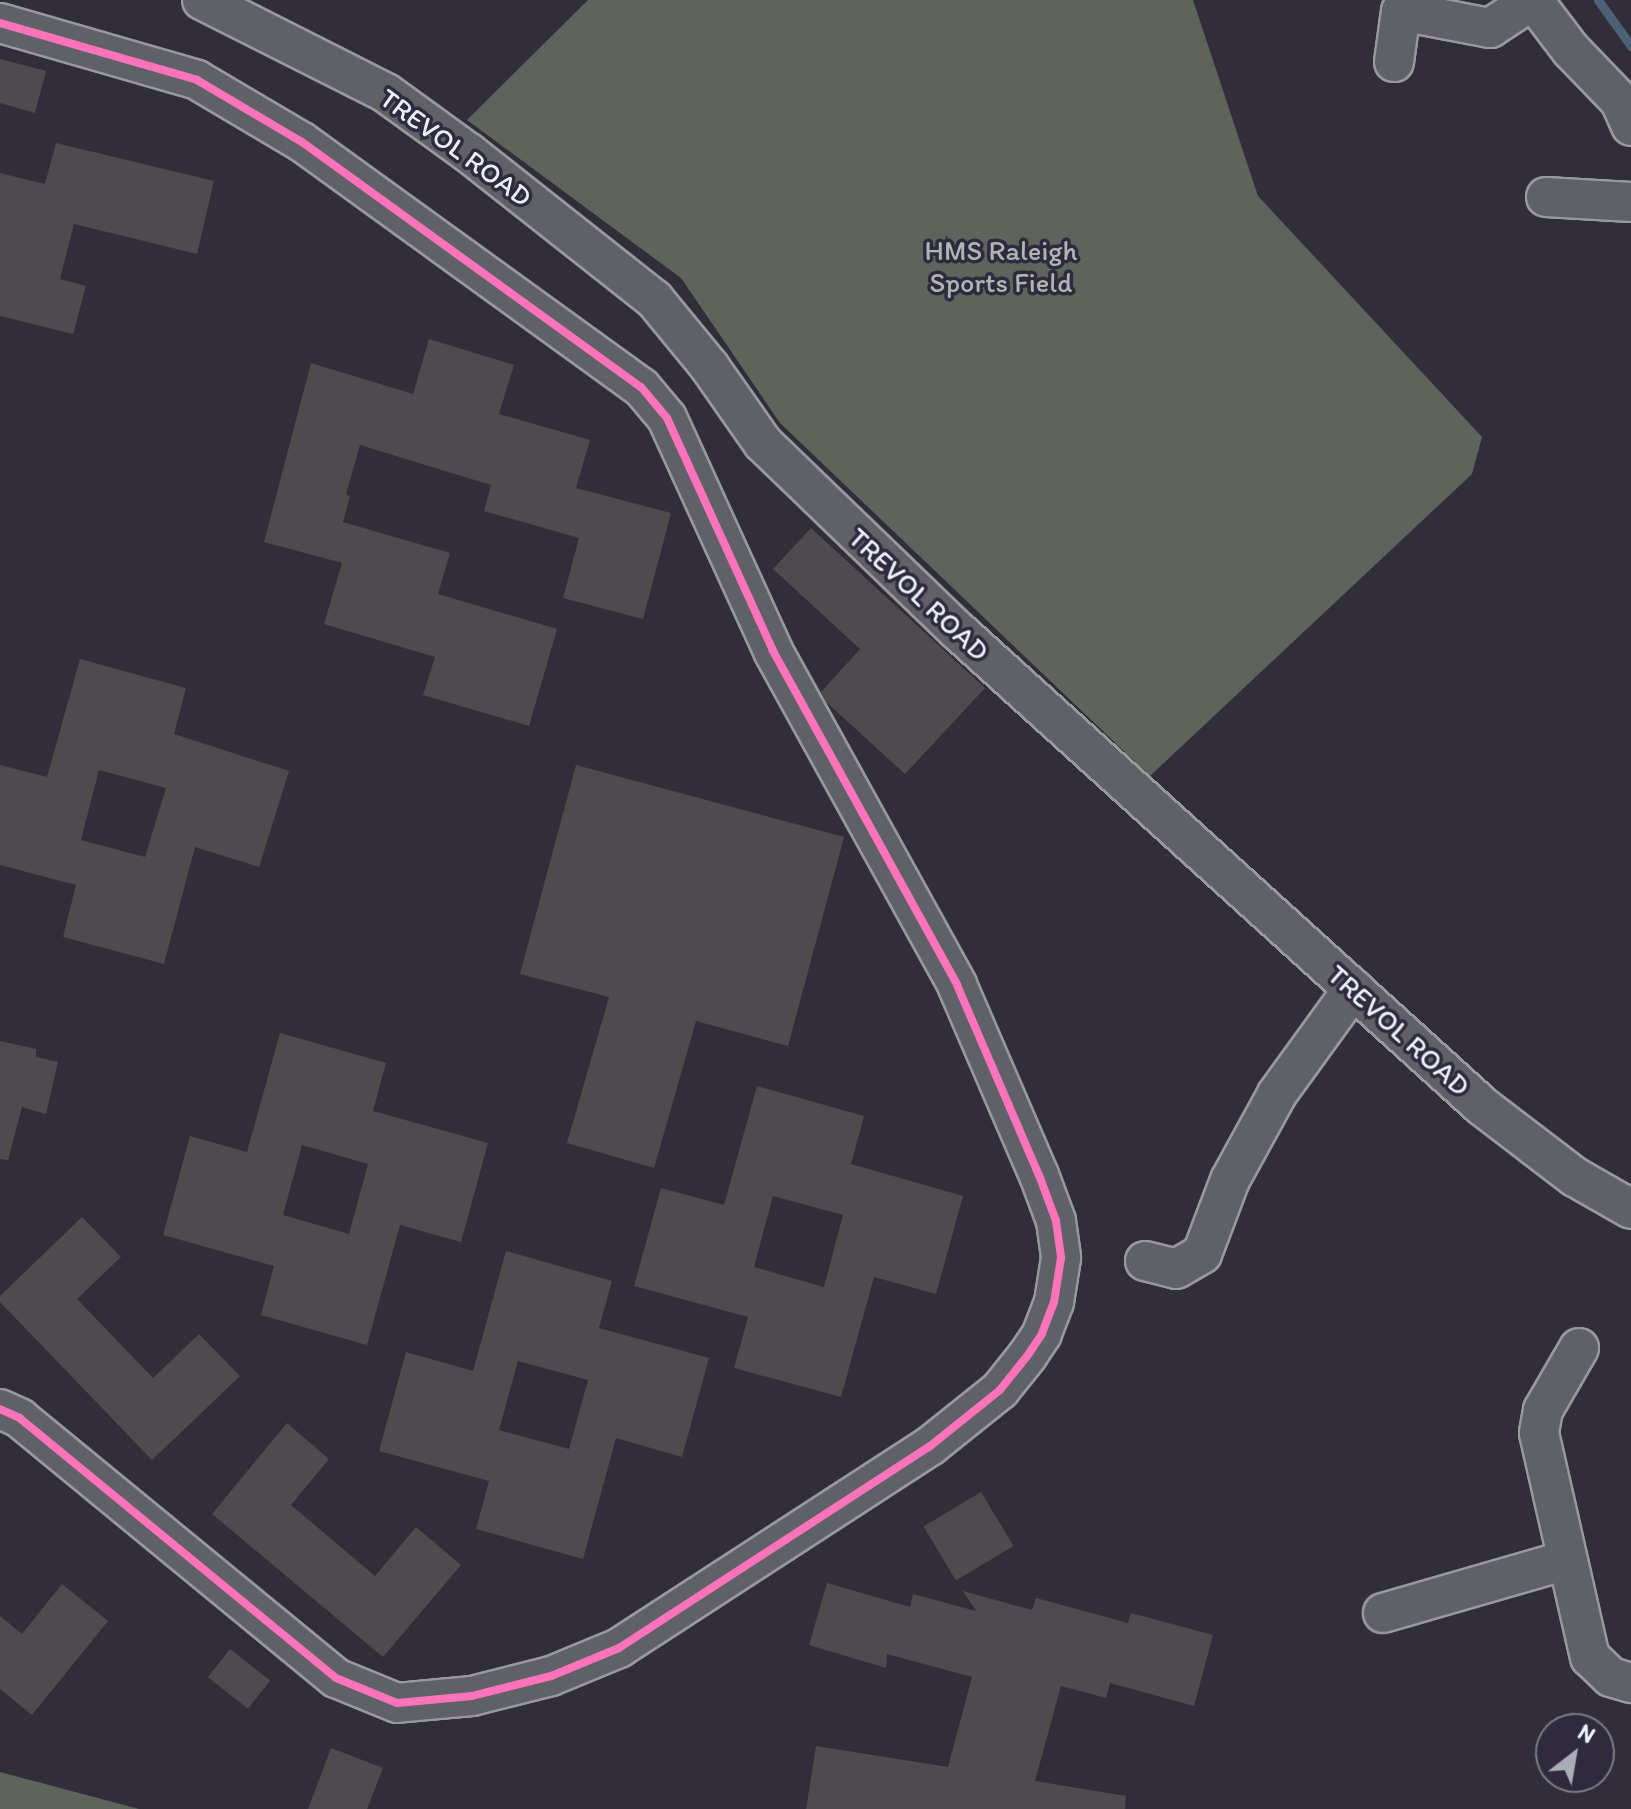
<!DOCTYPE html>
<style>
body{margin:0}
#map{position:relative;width:1631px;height:1809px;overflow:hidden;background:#312e39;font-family:Itim,sans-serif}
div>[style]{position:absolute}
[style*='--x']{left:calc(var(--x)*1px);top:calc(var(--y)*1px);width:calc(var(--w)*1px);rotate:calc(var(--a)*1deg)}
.green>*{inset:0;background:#5e645b}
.stream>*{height:9px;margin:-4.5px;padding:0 4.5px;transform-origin:4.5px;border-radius:4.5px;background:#4d6175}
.building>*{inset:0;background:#4f4a4e;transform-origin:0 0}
.roads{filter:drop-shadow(2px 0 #98999f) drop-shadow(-2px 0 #98999f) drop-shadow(0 2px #98999f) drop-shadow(0 -2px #98999f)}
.minor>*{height:38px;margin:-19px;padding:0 19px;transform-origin:19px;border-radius:19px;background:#606067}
.cycleway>*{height:8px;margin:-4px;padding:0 4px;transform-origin:4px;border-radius:4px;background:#fb73b8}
span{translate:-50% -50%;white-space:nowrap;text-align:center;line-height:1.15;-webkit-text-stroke:7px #2f2a3d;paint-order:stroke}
.street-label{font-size:28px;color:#e8f1f8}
.park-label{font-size:28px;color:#adb6b4}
.north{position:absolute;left:1535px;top:1713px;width:80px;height:80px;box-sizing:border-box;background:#2f2a3d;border:2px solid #797a88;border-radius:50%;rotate:31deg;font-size:22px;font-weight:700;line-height:32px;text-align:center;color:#e8f1f8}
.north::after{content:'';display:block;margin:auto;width:28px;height:36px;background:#a8adb5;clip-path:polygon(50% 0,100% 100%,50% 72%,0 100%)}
</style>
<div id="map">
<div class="green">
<div style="clip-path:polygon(588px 0,1193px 0,1258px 196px,1482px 437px,1472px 474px,1150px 776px,780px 423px,681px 278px,467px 120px)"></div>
<div style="clip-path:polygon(0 1772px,139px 1809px,0 1809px)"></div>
</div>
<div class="stream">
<div style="--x:1598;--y:0;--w:57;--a:54.3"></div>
</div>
<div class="building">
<div style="clip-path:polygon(0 59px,46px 71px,35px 113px,0 103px)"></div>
<div style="clip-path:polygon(56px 143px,214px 181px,197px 254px,74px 224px,60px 279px,86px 286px,73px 334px,0 316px,0 173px,45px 184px)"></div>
<div style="clip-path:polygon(429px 339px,514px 365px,499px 414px,590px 440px,576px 488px,671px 513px,643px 619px,563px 598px,579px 538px,484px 511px,491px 485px,360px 445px,346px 494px,350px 496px,343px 522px,450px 553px,438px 594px,557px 629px,529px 726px,423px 695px,435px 657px,324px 624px,342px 563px,264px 542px,311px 363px,413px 394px)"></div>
<div style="clip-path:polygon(811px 528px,985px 688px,905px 774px,826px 702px,821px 692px,860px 649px,773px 569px)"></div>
<div style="clip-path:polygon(evenodd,80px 659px,186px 688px,174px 734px,289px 771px,259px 867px,195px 847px,164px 964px,63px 937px,76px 885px,0 865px,0 765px,47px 777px,80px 659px,99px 770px,166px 788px,145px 857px,81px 840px,99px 770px)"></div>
<div style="clip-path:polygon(576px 765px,844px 837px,788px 1046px,696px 1021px,654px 1168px,567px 1143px,609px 997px,520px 974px)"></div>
<div style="clip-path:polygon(evenodd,280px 1033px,386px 1063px,373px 1111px,488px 1143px,461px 1242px,400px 1225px,367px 1345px,261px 1315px,274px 1266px,163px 1235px,190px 1136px,247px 1152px,280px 1033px,302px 1145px,368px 1164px,349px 1234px,283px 1215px,302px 1145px)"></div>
<div style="clip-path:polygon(0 1041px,36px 1049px,36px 1057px,58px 1062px,46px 1114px,22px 1107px,8px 1160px,0 1159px)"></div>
<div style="clip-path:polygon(evenodd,757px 1086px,864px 1116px,851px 1164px,963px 1196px,936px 1294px,874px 1277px,841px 1397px,734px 1368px,748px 1317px,634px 1286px,661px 1188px,724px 1205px,757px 1086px,773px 1196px,843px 1215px,824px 1287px,754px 1267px,773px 1196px)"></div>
<div style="clip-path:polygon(82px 1217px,121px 1257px,77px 1299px,153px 1378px,199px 1334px,240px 1376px,152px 1460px,0 1302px,0 1296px)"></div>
<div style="clip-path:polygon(evenodd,506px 1251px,612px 1281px,599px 1328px,709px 1358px,682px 1457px,616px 1438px,583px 1559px,476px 1529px,489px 1481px,379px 1451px,406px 1352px,473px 1371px,506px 1251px,518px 1361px,588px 1380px,569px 1449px,499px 1430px,518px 1361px)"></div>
<div style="clip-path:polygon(287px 1423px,329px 1459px,291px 1505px,375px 1576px,416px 1527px,461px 1565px,383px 1657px,212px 1514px)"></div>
<div style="left:981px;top:1492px;width:63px;height:67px;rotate:59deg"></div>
<div style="clip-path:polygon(827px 1583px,910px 1607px,913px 1594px,976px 1611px,963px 1591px,1032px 1610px,1036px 1598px,1128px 1623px,1131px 1613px,1213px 1635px,1194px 1706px,1110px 1683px,1106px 1698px,1061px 1686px,1035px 1781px,1126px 1796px,1125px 1809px,806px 1809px,816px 1746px,948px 1767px,972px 1677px,887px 1654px,886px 1668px,809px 1645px)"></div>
<div style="clip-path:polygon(62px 1584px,108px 1621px,32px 1715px,0 1689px,0 1616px,22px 1634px)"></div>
<div style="left:230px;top:1649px;width:51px;height:36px;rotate:38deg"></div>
<div style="clip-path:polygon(331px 1748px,383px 1768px,367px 1809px,308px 1809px)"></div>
</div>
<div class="roads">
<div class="minor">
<div style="--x:202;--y:0;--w:206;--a:26.8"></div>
<div style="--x:386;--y:93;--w:102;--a:35.9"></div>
<div style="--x:469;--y:153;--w:236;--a:38.3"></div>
<div style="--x:654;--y:299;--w:87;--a:50.6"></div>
<div style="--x:709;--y:366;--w:94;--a:55"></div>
<div style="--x:763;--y:443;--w:271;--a:44"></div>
<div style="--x:958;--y:631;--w:707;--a:42.19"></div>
<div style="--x:1482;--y:1106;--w:117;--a:37.4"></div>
<div style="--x:1575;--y:1177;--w:64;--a:29.7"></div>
<div style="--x:1533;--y:0;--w:63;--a:52.8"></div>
<div style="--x:1571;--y:50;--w:71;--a:46.1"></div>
<div style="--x:1620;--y:101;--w:27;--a:66"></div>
<div style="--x:0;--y:23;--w:205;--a:16.1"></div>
<div style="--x:197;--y:80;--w:122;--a:30.6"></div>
<div style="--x:302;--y:142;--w:418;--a:35.9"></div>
<div style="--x:641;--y:387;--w:40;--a:50"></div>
<div style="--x:667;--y:418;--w:256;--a:65.5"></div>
<div style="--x:773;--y:651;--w:381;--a:61.1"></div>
<div style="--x:957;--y:985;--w:207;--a:66.7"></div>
<div style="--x:1039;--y:1175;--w:49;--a:69.7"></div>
<div style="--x:1056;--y:1221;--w:37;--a:82"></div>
<div style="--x:1061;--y:1258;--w:45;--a:99"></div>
<div style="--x:1054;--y:1302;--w:34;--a:111"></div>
<div style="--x:1042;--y:1334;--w:25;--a:124"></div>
<div style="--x:1028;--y:1355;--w:45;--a:128.7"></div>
<div style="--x:1000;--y:1390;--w:90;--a:141.3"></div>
<div style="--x:930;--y:1446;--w:371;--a:147"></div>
<div style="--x:619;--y:1648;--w:74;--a:157.6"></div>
<div style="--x:551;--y:1676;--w:81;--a:165.8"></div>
<div style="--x:472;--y:1696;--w:75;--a:174.7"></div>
<div style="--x:397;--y:1703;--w:66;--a:-157.7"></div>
<div style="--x:336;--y:1678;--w:409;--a:-140.6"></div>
<div style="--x:20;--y:1418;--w:22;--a:-156"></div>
<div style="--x:1394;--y:62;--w:51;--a:-82.2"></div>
<div style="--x:1401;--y:11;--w:91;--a:10.8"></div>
<div style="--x:1490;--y:28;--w:51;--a:-33.1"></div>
<div style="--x:1546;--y:197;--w:85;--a:3.4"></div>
<div style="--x:1145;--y:1261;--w:32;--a:14"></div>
<div style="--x:1176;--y:1269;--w:30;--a:-30"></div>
<div style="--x:1202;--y:1254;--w:79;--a:-69.3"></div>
<div style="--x:1230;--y:1180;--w:98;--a:-61.3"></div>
<div style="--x:1277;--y:1094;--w:130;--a:-54.1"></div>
<div style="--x:1579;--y:1348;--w:72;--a:120.1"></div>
<div style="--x:1543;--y:1410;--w:23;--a:100"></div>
<div style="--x:1539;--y:1433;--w:230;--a:77.2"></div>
<div style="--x:1590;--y:1657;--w:29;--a:44"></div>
<div style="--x:1611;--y:1677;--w:21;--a:17"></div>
<div style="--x:1383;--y:1613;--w:191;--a:-16.1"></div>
</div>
</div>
<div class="cycleway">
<div style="--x:0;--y:23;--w:205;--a:16.1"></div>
<div style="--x:197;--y:80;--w:122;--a:30.6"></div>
<div style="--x:302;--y:142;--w:418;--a:35.9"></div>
<div style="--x:641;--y:387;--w:40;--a:50"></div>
<div style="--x:667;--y:418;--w:256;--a:65.5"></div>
<div style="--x:773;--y:651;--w:381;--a:61.1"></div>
<div style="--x:957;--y:985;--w:207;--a:66.7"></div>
<div style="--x:1039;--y:1175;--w:49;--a:69.7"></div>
<div style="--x:1056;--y:1221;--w:37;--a:82"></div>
<div style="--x:1061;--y:1258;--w:45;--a:99"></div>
<div style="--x:1054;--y:1302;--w:34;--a:111"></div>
<div style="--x:1042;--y:1334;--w:25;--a:124"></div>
<div style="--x:1028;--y:1355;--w:45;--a:128.7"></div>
<div style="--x:1000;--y:1390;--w:90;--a:141.3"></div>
<div style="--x:930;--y:1446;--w:371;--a:147"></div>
<div style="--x:619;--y:1648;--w:74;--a:157.6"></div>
<div style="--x:551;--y:1676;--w:81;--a:165.8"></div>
<div style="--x:472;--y:1696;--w:75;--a:174.7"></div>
<div style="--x:397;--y:1703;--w:66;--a:-157.7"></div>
<div style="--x:336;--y:1678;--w:409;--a:-140.6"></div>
<div style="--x:20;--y:1418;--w:22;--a:-156"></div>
</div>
<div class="street-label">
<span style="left:456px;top:147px;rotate:36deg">TREVOL ROAD</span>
<span style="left:919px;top:594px;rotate:43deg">TREVOL ROAD</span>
<span style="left:1399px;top:1030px;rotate:42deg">TREVOL ROAD</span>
</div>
<div class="park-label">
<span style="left:1001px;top:266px">HMS Raleigh<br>Sports Field</span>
</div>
<div class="north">N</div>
</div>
